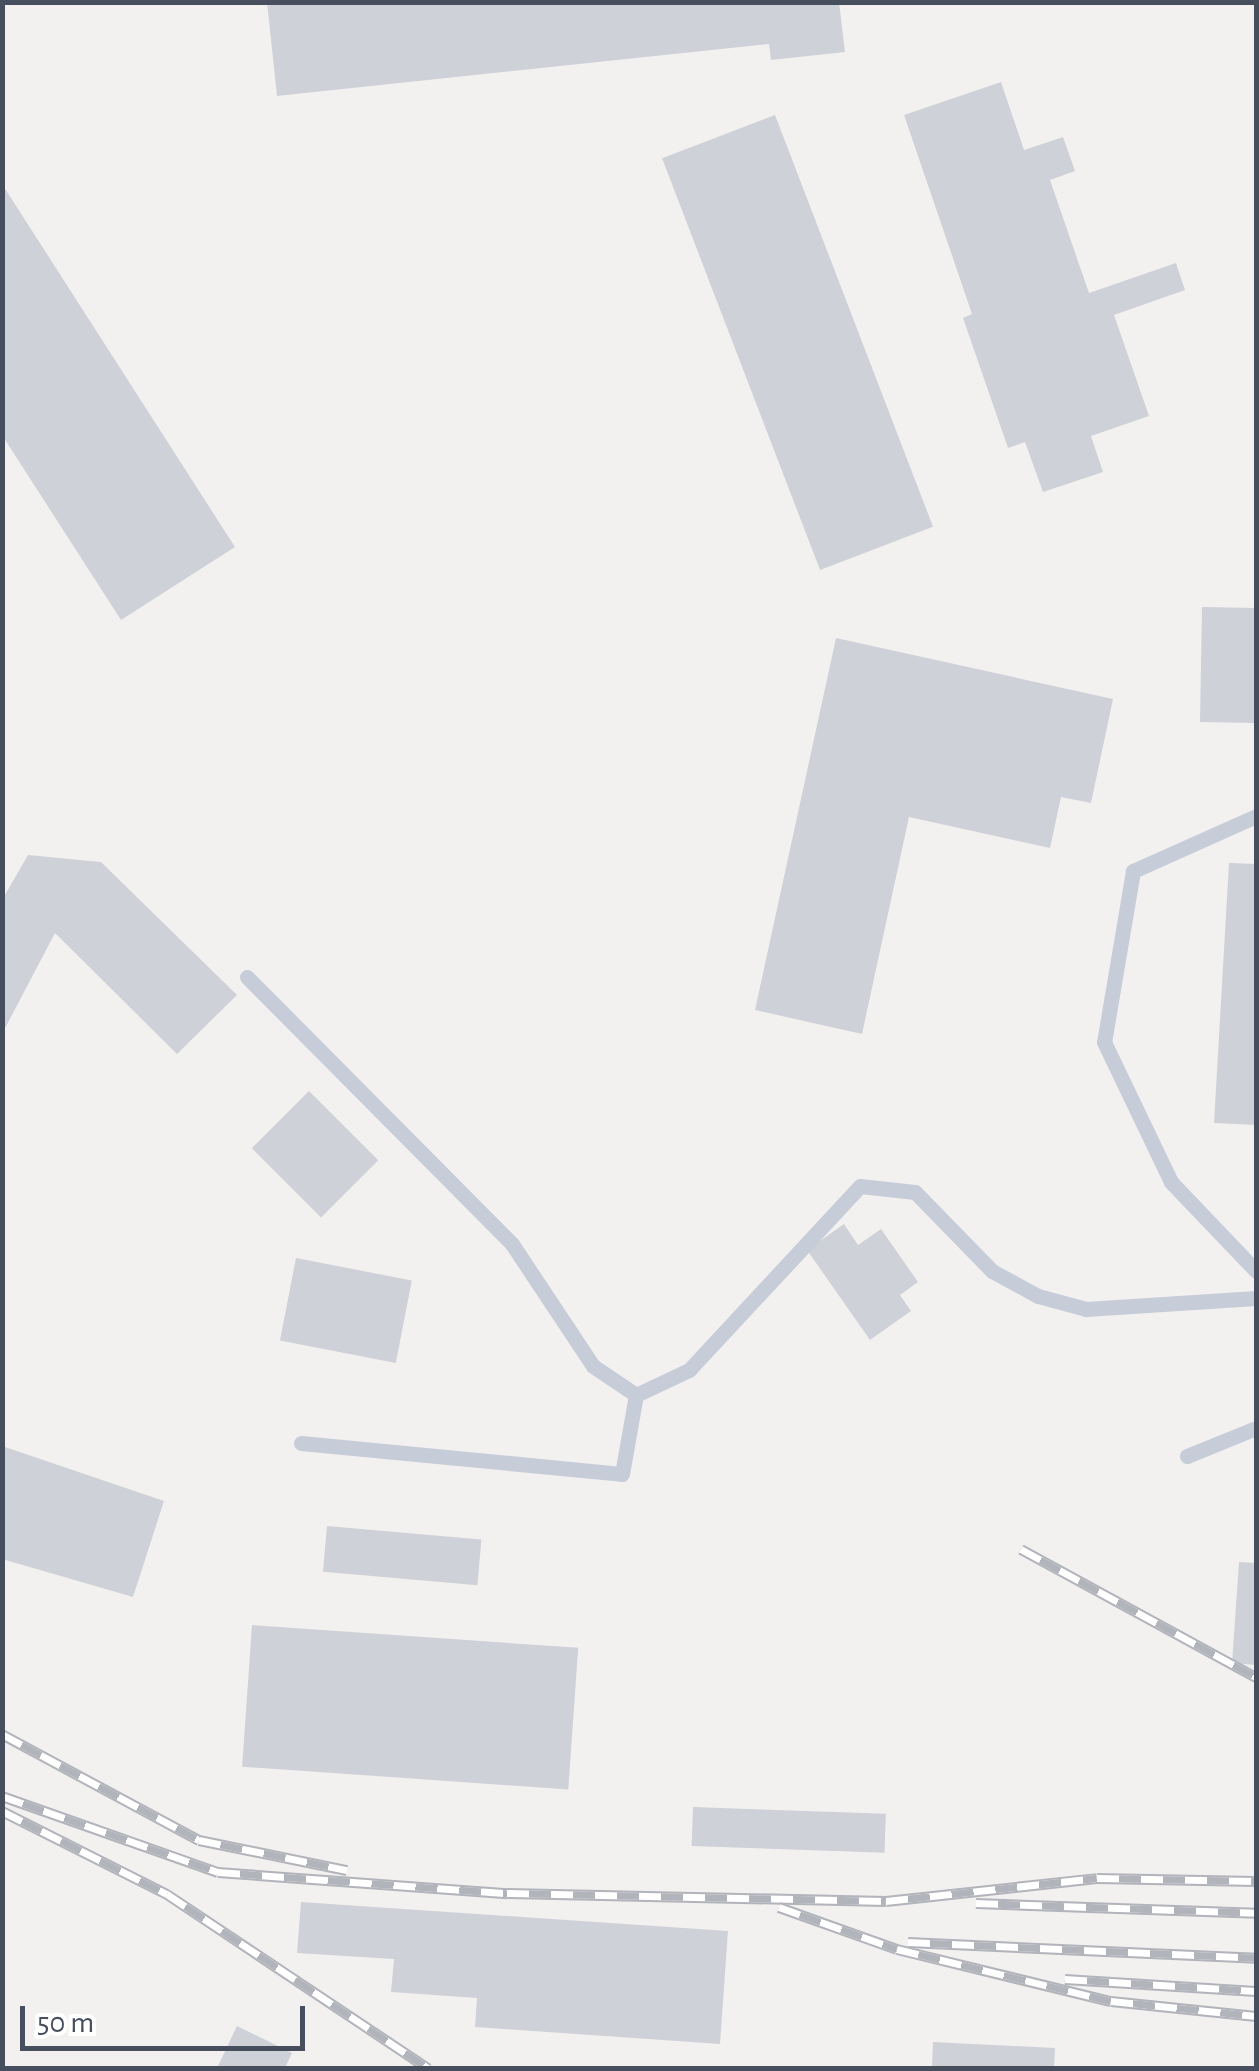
<!DOCTYPE html>
<style>
body{margin:0}
#map{position:relative;width:1259px;height:2071px;overflow:hidden;background:#f3f1f0;font-family:"Alegreya Sans",sans-serif}
div>[style]{position:absolute}
[style*='--x']{left:calc(var(--x)*1px);top:calc(var(--y)*1px);width:calc(var(--w)*1px);rotate:calc(var(--a)*1deg)}
.building>*{inset:0;background:#cfd1d8;transform-origin:0 0}
.service>*{height:15px;margin:-7.5px;padding:0 7.5px;transform-origin:7.5px;border-radius:7.5px;background:#c6ccd8}
.rail>*{height:11px;margin-top:-5.5px;transform-origin:0;background:repeating-linear-gradient(90deg,#fff 0 22px,#b2b4bb 0 44px);box-sizing:border-box;border-block:2px solid #b2b4bb}
span{translate:-50% -50%;white-space:nowrap;text-align:center;line-height:1.15;-webkit-text-stroke:9px #fff;paint-order:stroke}
.frame{position:absolute;inset:0;border:5px solid #474f5f;pointer-events:none}
.scale{position:absolute;left:20px;top:2006px;width:285px;height:45px;box-sizing:border-box;border:5px solid #474f5f;border-top:0;padding-left:12px;font-size:30px;line-height:35px;white-space:nowrap;color:#474f5f;-webkit-text-stroke:8px #fff;paint-order:stroke}
</style>
<div id="map">
<div class="building">
<div style="clip-path:polygon(267px 2px,839px 2px,845px 52px,771px 60px,769px 44px,277px 96px)"></div>
<div style="clip-path:polygon(1001px 82px,1024px 150px,1063px 137px,1075px 171px,1050px 180px,1089px 293px,1176px 263px,1185px 290px,1114px 315px,1149px 416px,1091px 436px,1103px 472px,1043px 492px,1025px 442px,1008px 448px,963px 318px,972px 314px,904px 115px)"></div>
<div style="left:775px;top:115px;width:441px;height:121px;rotate:69deg"></div>
<div style="clip-path:polygon(2px 184px,235px 547px,121px 620px,2px 435px)"></div>
<div style="left:1202px;top:607px;width:54px;height:115px;rotate:1deg"></div>
<div style="clip-path:polygon(836px 638px,1113px 699px,1091px 803px,1061px 797px,1050px 848px,909px 817px,862px 1034px,755px 1010px)"></div>
<div style="clip-path:polygon(28px 855px,101px 862px,237px 995px,177px 1054px,55px 933px,2px 1034px,2px 900px)"></div>
<div style="clip-path:polygon(1229px 863px,1256px 864px,1256px 1125px,1214px 1123px)"></div>
<div style="left:309px;top:1091px;width:98px;height:81px;rotate:45deg"></div>
<div style="clip-path:polygon(844px 1224px,858px 1245px,881px 1229px,918px 1282px,900px 1295px,911px 1311px,870px 1340px,807px 1250px)"></div>
<div style="left:296px;top:1258px;width:118px;height:84px;rotate:11deg"></div>
<div style="clip-path:polygon(2px 1446px,164px 1501px,133px 1597px,2px 1559px)"></div>
<div style="left:327px;top:1526px;width:155px;height:46px;rotate:5deg"></div>
<div style="clip-path:polygon(1239px 1562px,1256px 1563px,1256px 1665px,1232px 1663px)"></div>
<div style="left:252px;top:1625px;width:327px;height:142px;rotate:4deg"></div>
<div style="left:693px;top:1807px;width:193px;height:39px;rotate:2deg"></div>
<div style="clip-path:polygon(301px 1902px,728px 1931px,720px 2044px,475px 2027px,477px 1998px,391px 1992px,394px 1959px,297px 1953px)"></div>
<div style="clip-path:polygon(237px 2026px,292px 2053px,285px 2068px,217px 2068px)"></div>
<div style="clip-path:polygon(933px 2042px,1055px 2048px,1054px 2068px,932px 2068px)"></div>
</div>
<div class="service">
<div style="--x:1256;--y:816;--w:135;--a:155.9"></div>
<div style="--x:1133;--y:871;--w:173;--a:99.6"></div>
<div style="--x:1104;--y:1042;--w:155;--a:64.4"></div>
<div style="--x:1171;--y:1182;--w:123;--a:46.3"></div>
<div style="--x:247;--y:977;--w:376;--a:45.2"></div>
<div style="--x:512;--y:1244;--w:146;--a:56.4"></div>
<div style="--x:593;--y:1366;--w:52;--a:34"></div>
<div style="--x:636;--y:1395;--w:59;--a:-25.3"></div>
<div style="--x:689;--y:1370;--w:251;--a:-47.1"></div>
<div style="--x:860;--y:1186;--w:55;--a:6.2"></div>
<div style="--x:915;--y:1192;--w:110;--a:45.7"></div>
<div style="--x:992;--y:1271;--w:52;--a:28.5"></div>
<div style="--x:1038;--y:1296;--w:50;--a:15.2"></div>
<div style="--x:1086;--y:1309;--w:170;--a:-3.7"></div>
<div style="--x:301;--y:1443;--w:322;--a:5.5"></div>
<div style="--x:622;--y:1474;--w:80;--a:-80"></div>
<div style="--x:1187;--y:1456;--w:74;--a:-22.1"></div>
</div>
<div class="rail">
<div style="--x:1021;--y:1549;--w:268;--a:28.6"></div>
<div style="--x:2;--y:1734;--w:224;--a:28.3"></div>
<div style="--x:199;--y:1840;--w:151;--a:11.5"></div>
<div style="--x:2;--y:1796;--w:229;--a:19.4"></div>
<div style="--x:218;--y:1872;--w:290;--a:4.2"></div>
<div style="--x:507;--y:1893;--w:379;--a:1.2"></div>
<div style="--x:886;--y:1901;--w:212;--a:-6.2"></div>
<div style="--x:1097;--y:1878;--w:159;--a:1.1"></div>
<div style="--x:2;--y:1811;--w:185;--a:26.7"></div>
<div style="--x:167;--y:1894;--w:314;--a:33.7"></div>
<div style="--x:976;--y:1903;--w:280;--a:2"></div>
<div style="--x:779;--y:1907;--w:125;--a:19.6"></div>
<div style="--x:897;--y:1949;--w:220;--a:13.7"></div>
<div style="--x:1111;--y:2001;--w:146;--a:5.9"></div>
<div style="--x:908;--y:1942;--w:348;--a:2.6"></div>
<div style="--x:1065;--y:1979;--w:191;--a:3.6"></div>
</div>
<div class="frame"></div>
<div class="scale">50 m</div>
</div>
